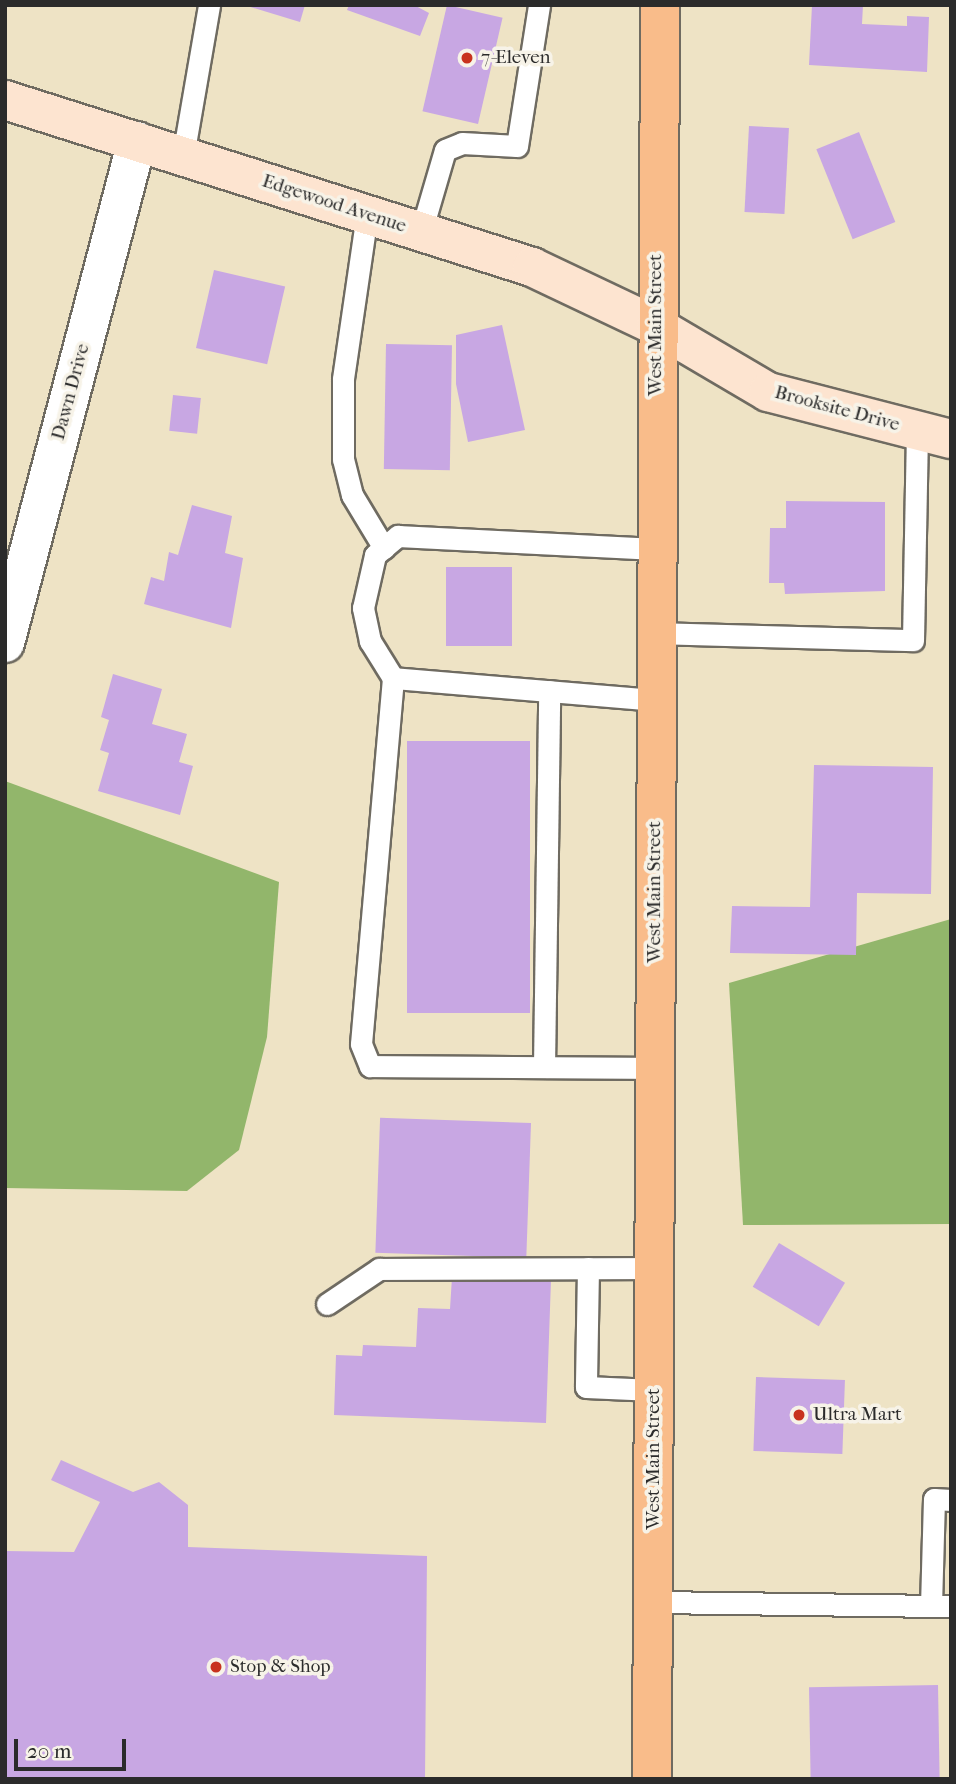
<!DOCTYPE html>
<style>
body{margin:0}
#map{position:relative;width:956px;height:1784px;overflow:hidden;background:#eee3c5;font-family:"IM FELL French Canon",serif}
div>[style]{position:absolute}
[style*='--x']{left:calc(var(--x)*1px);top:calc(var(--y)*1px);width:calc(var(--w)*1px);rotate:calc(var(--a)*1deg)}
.forest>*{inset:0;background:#92b66b}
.building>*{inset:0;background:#c8a7e3;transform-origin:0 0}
.roads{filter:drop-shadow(2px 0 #6f6b61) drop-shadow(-2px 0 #6f6b61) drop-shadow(0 2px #6f6b61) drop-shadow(0 -2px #6f6b61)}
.lane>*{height:21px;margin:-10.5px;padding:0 10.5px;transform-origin:10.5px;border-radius:10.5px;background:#fff}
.street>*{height:38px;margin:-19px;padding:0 19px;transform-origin:19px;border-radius:19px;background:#fff}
.secondary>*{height:38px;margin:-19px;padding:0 19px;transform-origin:19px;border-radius:19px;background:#fde4d0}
.primary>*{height:38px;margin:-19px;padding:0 19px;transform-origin:19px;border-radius:19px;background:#f9bc8a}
.dots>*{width:19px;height:19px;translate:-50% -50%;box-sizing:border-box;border:4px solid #f7f3e8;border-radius:50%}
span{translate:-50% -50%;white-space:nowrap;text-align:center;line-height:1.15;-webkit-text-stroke:7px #f7f3e8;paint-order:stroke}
.poi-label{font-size:19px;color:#2b2b2b}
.left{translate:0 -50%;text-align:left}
.street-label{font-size:19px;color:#2b2b2b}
.frame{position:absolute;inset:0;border:7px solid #2b2b2b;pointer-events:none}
.scale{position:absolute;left:14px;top:1739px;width:112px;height:32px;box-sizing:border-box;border:4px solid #2b2b2b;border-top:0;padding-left:9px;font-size:21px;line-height:24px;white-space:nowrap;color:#2b2b2b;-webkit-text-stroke:5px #f7f3e8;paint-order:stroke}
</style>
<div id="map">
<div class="forest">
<div style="clip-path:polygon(5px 781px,279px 882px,267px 1037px,239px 1150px,187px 1191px,5px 1188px)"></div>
<div style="clip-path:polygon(951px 919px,951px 1224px,743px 1225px,729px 983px)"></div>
</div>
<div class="building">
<div style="clip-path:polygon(244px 5px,305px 5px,300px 22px)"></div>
<div style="clip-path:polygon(349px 5px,414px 5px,429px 13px,420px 36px,347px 10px)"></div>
<div style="left:447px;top:5px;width:57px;height:109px;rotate:13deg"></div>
<div style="clip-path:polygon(812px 5px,863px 5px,862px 24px,907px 26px,907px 16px,929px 17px,927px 72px,809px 65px)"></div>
<div style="left:749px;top:126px;width:40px;height:86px;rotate:3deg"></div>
<div style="left:859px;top:132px;width:97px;height:46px;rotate:68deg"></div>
<div style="left:214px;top:270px;width:73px;height:80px;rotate:13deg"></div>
<div style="clip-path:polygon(502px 325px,525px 430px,468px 442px,456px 384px,456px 335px)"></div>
<div style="left:386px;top:344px;width:66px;height:125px;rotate:1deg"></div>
<div style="left:173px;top:395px;width:28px;height:36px;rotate:6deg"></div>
<div style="clip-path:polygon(786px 501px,885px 502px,885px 591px,785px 594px,784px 583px,769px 583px,770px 528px,786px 528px)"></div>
<div style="clip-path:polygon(192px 505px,232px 516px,225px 553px,243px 558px,231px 628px,144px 604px,151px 577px,164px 581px,169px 552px,178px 555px)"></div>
<div style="left:446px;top:567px;width:66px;height:79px"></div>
<div style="clip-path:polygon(113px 674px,162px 689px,152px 724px,187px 734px,179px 762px,193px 766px,180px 815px,98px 791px,109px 753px,100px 750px,109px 720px,101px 717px)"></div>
<div style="left:407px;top:741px;width:123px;height:272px"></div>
<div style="clip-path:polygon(814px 765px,933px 767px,931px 894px,857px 893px,856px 955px,730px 953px,732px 906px,810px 907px)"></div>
<div style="left:531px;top:1123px;width:135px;height:151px;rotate:92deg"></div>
<div style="left:779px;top:1243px;width:77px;height:51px;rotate:31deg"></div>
<div style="clip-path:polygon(452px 1277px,551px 1280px,546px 1423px,334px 1415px,336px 1355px,362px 1356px,363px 1345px,416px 1347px,418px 1308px,450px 1309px)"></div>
<div style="left:756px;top:1377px;width:89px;height:74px;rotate:2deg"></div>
<div style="clip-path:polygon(61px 1460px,133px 1492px,159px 1482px,188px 1505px,188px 1547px,427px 1556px,425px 1779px,5px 1779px,5px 1551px,74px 1552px,100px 1502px,51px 1480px)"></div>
<div style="left:938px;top:1685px;width:94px;height:129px;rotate:89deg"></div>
</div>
<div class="roads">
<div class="lane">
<div style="--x:183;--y:156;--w:153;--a:-80.2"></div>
<div style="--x:367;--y:214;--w:167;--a:98.3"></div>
<div style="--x:343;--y:379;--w:80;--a:90"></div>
<div style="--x:343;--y:459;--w:37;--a:76"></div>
<div style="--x:352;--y:495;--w:62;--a:58.9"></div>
<div style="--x:421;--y:232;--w:85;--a:-73.7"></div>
<div style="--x:445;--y:150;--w:18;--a:-22"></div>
<div style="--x:462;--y:143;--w:55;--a:3.1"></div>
<div style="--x:517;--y:146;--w:143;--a:-81.1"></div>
<div style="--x:655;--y:633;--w:258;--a:1.6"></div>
<div style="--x:913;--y:640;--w:210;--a:-88.9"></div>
<div style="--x:393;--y:678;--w:367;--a:95"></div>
<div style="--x:361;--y:1044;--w:24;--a:68"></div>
<div style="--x:370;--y:1066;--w:285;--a:0.4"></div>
<div style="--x:655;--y:700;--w:263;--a:-175.2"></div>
<div style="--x:393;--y:678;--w:44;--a:-121.9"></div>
<div style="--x:370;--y:641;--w:34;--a:-102"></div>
<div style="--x:363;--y:608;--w:54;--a:-77.2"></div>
<div style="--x:375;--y:555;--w:30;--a:-40"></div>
<div style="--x:398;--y:536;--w:258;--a:2.9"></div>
<div style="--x:544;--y:1067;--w:376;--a:-89.2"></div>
<div style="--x:588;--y:1268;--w:119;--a:91"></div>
<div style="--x:586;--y:1387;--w:68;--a:2.5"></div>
<div style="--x:327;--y:1304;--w:63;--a:-33.9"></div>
<div style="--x:379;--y:1269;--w:275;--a:-0.2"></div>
<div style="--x:654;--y:1602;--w:297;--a:0.8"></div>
<div style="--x:931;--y:1606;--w:107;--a:-88.4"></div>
<div style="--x:934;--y:1499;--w:17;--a:3"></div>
</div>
<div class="street">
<div style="--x:5;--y:643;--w:519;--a:-75.27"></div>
</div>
<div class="secondary">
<div style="--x:5;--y:100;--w:553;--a:17.58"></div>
<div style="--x:532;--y:267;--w:137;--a:25.4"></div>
<div style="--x:656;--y:326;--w:130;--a:30.5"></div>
<div style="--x:768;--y:392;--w:189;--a:14.4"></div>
</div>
<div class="primary">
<div style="--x:652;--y:1779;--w:1774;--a:-89.74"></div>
</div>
</div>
<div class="dots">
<div style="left:467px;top:58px;background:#c8321e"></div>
<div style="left:799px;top:1415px;background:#c8321e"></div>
<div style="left:216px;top:1667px;background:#c8321e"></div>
</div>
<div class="poi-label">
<span class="left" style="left:481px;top:58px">7-Eleven</span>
<span class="left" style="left:813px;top:1415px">Ultra Mart</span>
<span class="left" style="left:230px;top:1667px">Stop &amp; Shop</span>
</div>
<div class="street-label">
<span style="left:334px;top:204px;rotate:18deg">Edgewood Avenue</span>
<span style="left:656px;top:325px;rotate:-90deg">West Main Street</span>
<span style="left:71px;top:392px;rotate:-75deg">Dawn Drive</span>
<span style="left:837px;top:409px;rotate:15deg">Brooksite Drive</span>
<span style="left:655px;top:892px;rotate:-90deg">West Main Street</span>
<span style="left:654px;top:1459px;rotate:-90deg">West Main Street</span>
</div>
<div class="frame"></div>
<div class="scale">20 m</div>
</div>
